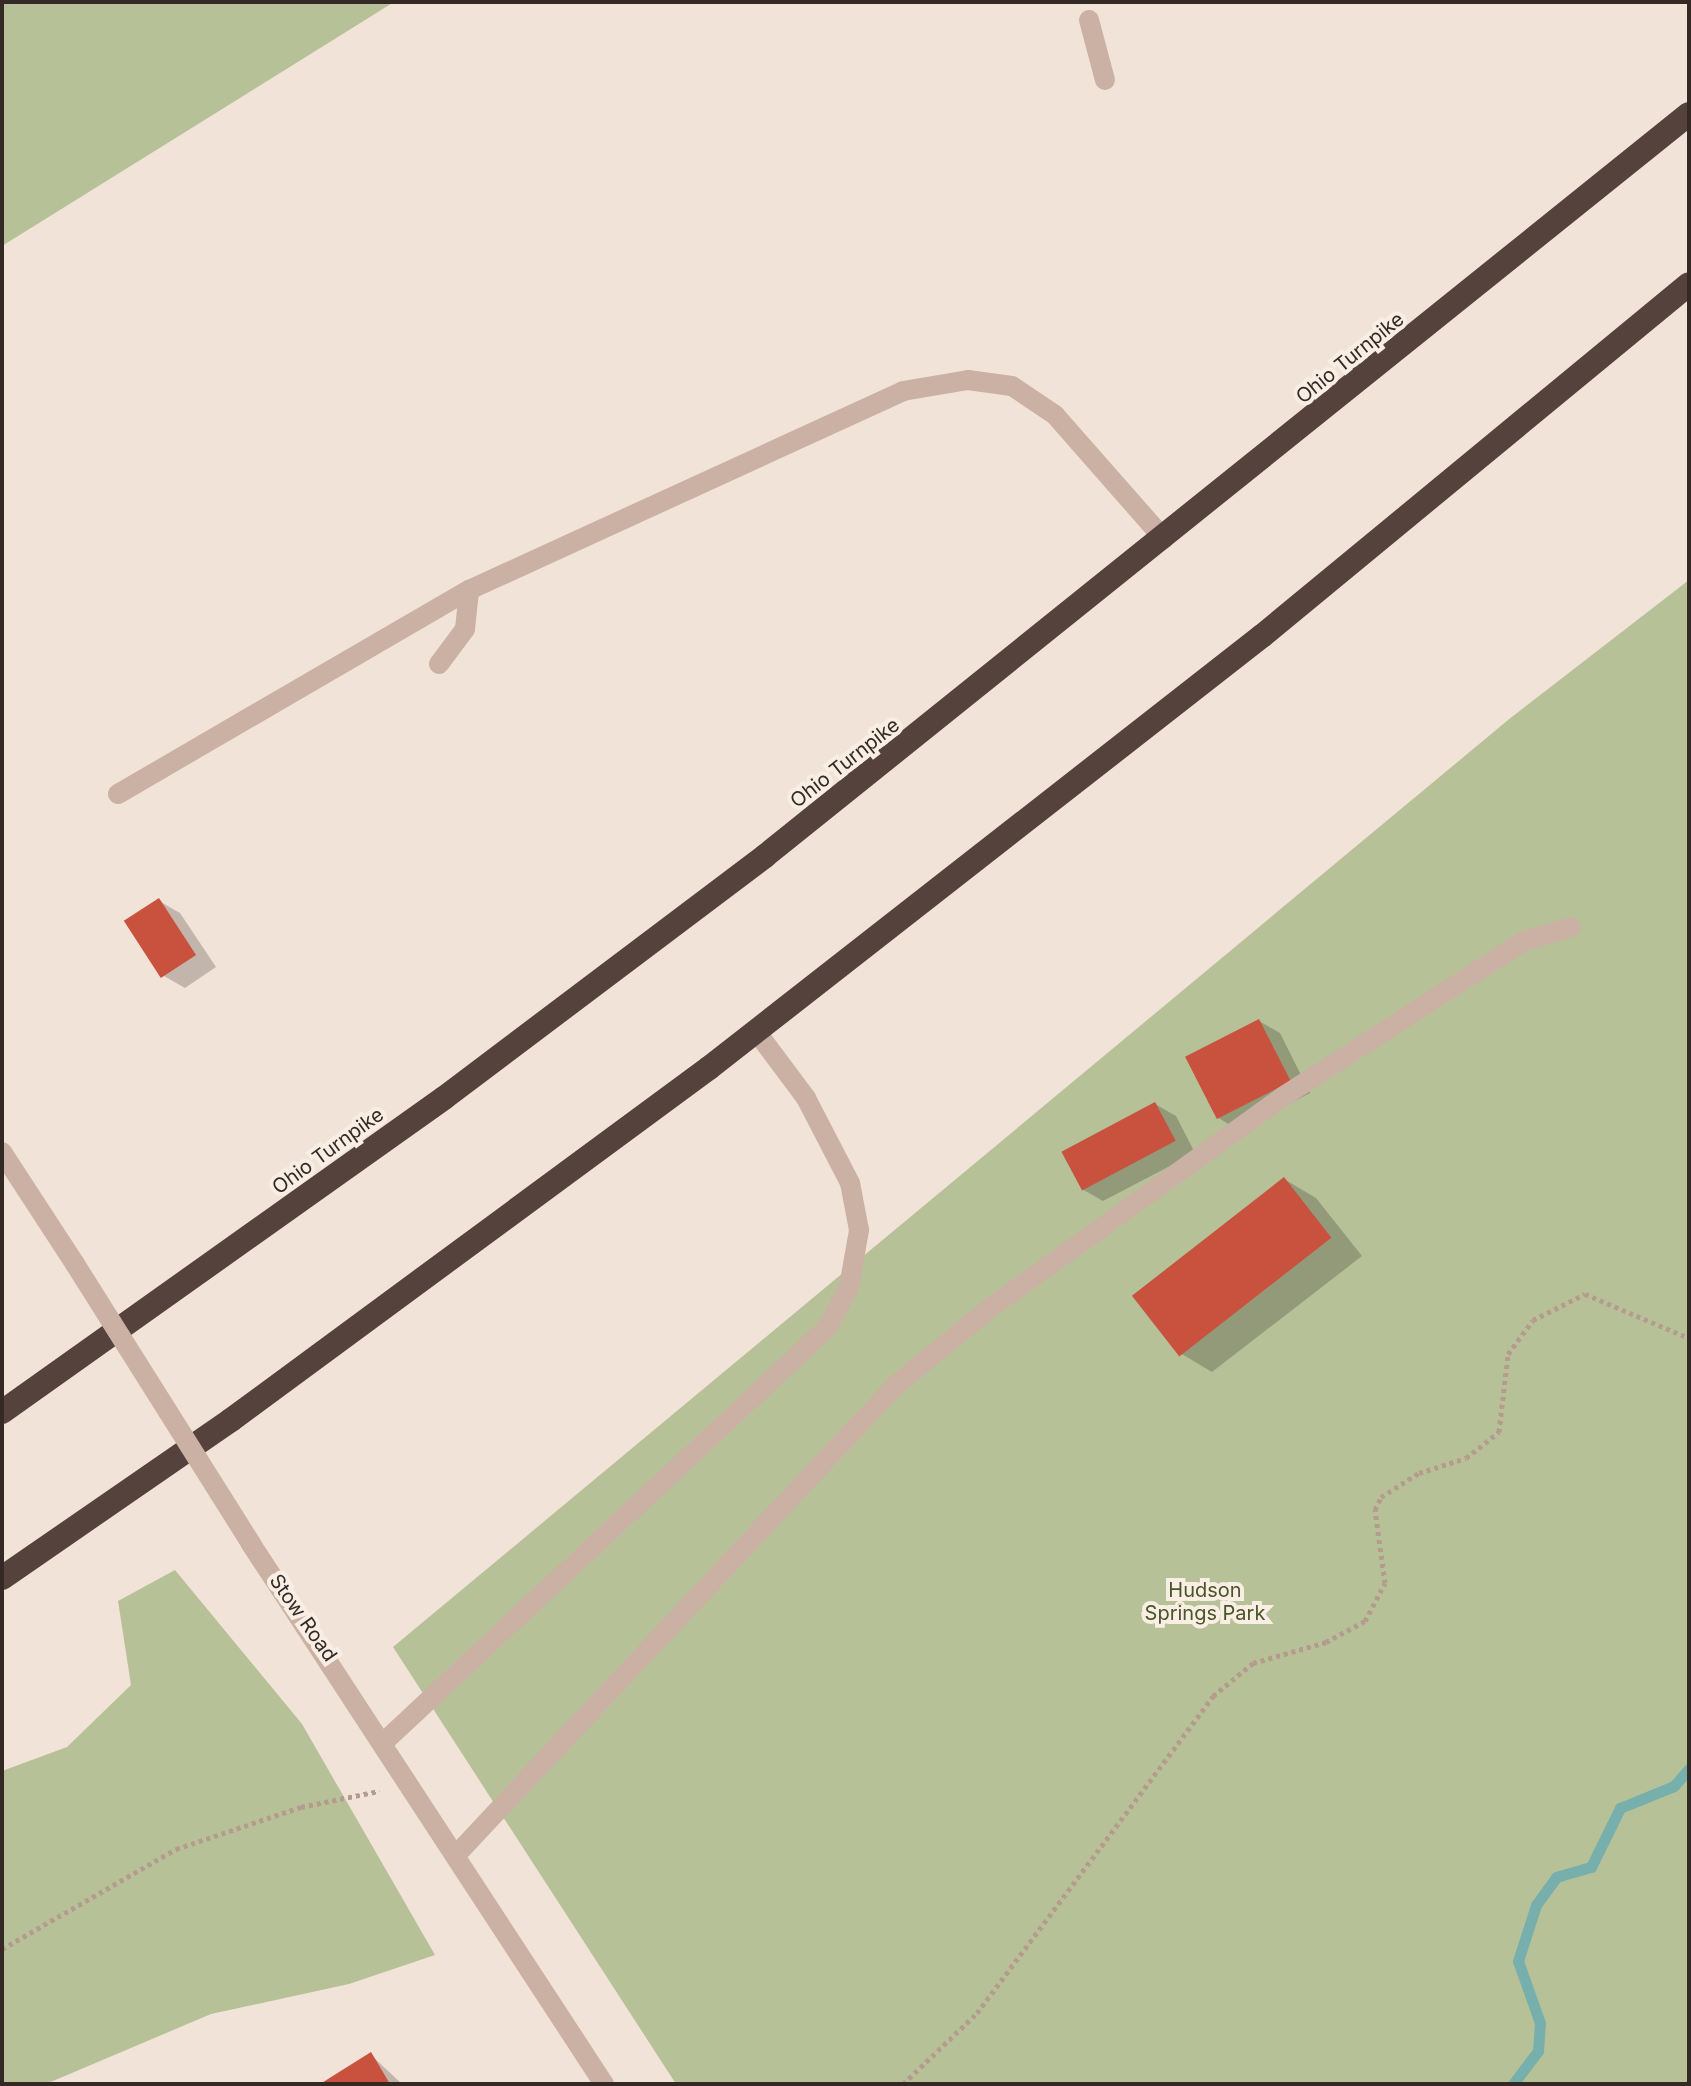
<!DOCTYPE html>
<style>
body{margin:0}
#map{position:relative;width:1691px;height:2086px;overflow:hidden;background:#f2e3d8;font-family:Inter,sans-serif}
div>[style]{position:absolute}
[style*='--x']{left:calc(var(--x)*1px);top:calc(var(--y)*1px);width:calc(var(--w)*1px);rotate:calc(var(--a)*1deg)}
.green>*{inset:0;background:#b7c198}
.shadow>*{inset:0;background:#0003}
.stream>*{height:11px;margin:-5.5px;padding:0 5.5px;transform-origin:5.5px;border-radius:5.5px;background:#77afac}
.building>*{inset:0;background:#c9523f;transform-origin:0 0}
.path>*{height:5px;margin-top:-2.5px;transform-origin:0;background:repeating-linear-gradient(90deg,#b59b8e 0 4px,transparent 0 8px)}
.minor>*{height:20px;margin:-10px;padding:0 10px;transform-origin:10px;border-radius:10px;background:#cab1a4}
.highway>*{height:24px;margin:-12px;padding:0 12px;transform-origin:12px;border-radius:12px;background:#56423d}
.minor-bridge>*{height:20px;margin:-10px;padding:0 10px;transform-origin:10px;border-radius:10px;background:#cab1a4}
span{translate:-50% -50%;white-space:nowrap;text-align:center;line-height:1.15;-webkit-text-stroke:8px #f9eee4;paint-order:stroke}
.street-label{font-size:20px;color:#352926}
.park-label{font-size:20px;color:#495429}
.frame{position:absolute;inset:0;border:4px solid #352926;pointer-events:none}
</style>
<div id="map">
<div class="green">
<div style="clip-path:polygon(2px 2px,394px 2px,2px 246px)"></div>
<div style="clip-path:polygon(1689px 580px,1689px 2084px,676px 2084px,393px 1647px,1508px 720px)"></div>
<div style="clip-path:polygon(175px 1570px,302px 1724px,435px 1955px,349px 1984px,211px 2014px,46px 2084px,2px 2084px,2px 1771px,67px 1747px,131px 1685px,118px 1601px)"></div>
</div>
<div class="shadow">
<div style="clip-path:polygon(159px 901px,180px 913px,216px 967px,185px 988px,164px 976px)"></div>
<div style="clip-path:polygon(1259px 1021px,1280px 1033px,1310px 1093px,1238px 1130px,1217px 1117px)"></div>
<div style="clip-path:polygon(1155px 1104px,1176px 1116px,1195px 1153px,1103px 1201px,1082px 1189px)"></div>
<div style="clip-path:polygon(1284px 1179px,1316px 1198px,1362px 1256px,1212px 1372px,1180px 1353px)"></div>
<div style="clip-path:polygon(371px 2055px,402px 2084px,324px 2084px)"></div>
</div>
<div class="stream">
<div style="--x:1513;--y:2084;--w:41;--a:-52.9"></div>
<div style="--x:1538;--y:2051;--w:28;--a:-86"></div>
<div style="--x:1540;--y:2023;--w:66;--a:-109.5"></div>
<div style="--x:1518;--y:1961;--w:59;--a:-72.2"></div>
<div style="--x:1536;--y:1905;--w:34;--a:-54"></div>
<div style="--x:1556;--y:1877;--w:36;--a:-16"></div>
<div style="--x:1591;--y:1867;--w:66;--a:-63.8"></div>
<div style="--x:1620;--y:1808;--w:58;--a:-22.2"></div>
<div style="--x:1674;--y:1786;--w:23;--a:-49"></div>
</div>
<div class="building">
<div style="left:159px;top:898px;width:68px;height:42px;rotate:57deg"></div>
<div style="left:1259px;top:1019px;width:70px;height:83px;rotate:63deg"></div>
<div style="left:1155px;top:1102px;width:44px;height:106px;rotate:62deg"></div>
<div style="left:1284px;top:1177px;width:77px;height:193px;rotate:52deg"></div>
<div style="clip-path:polygon(371px 2052px,390px 2084px,320px 2084px)"></div>
</div>
<div class="path">
<div style="--x:2;--y:1949;--w:201;--a:-29.9"></div>
<div style="--x:176;--y:1849;--w:132;--a:-18.6"></div>
<div style="--x:301;--y:1807;--w:80;--a:-11.6"></div>
<div style="--x:903;--y:2084;--w:103;--a:-43.8"></div>
<div style="--x:977;--y:2013;--w:395;--a:-53.3"></div>
<div style="--x:1213;--y:1696;--w:52;--a:-39.5"></div>
<div style="--x:1253;--y:1663;--w:76;--a:-16"></div>
<div style="--x:1326;--y:1642;--w:44;--a:-28.3"></div>
<div style="--x:1365;--y:1621;--w:43;--a:-62.2"></div>
<div style="--x:1385;--y:1583;--w:74;--a:-97.8"></div>
<div style="--x:1375;--y:1510;--w:14;--a:-65"></div>
<div style="--x:1381;--y:1497;--w:45;--a:-32.3"></div>
<div style="--x:1419;--y:1473;--w:49;--a:-17.7"></div>
<div style="--x:1466;--y:1458;--w:42;--a:-38.2"></div>
<div style="--x:1499;--y:1432;--w:79;--a:-83.4"></div>
<div style="--x:1508;--y:1354;--w:42;--a:-53.7"></div>
<div style="--x:1533;--y:1320;--w:58;--a:-26.6"></div>
<div style="--x:1585;--y:1294;--w:113;--a:22.9"></div>
</div>
<div class="minor">
<div style="--x:1089;--y:20;--w:62;--a:75.1"></div>
<div style="--x:439;--y:664;--w:44;--a:-53.4"></div>
<div style="--x:465;--y:629;--w:39;--a:-84"></div>
<div style="--x:118;--y:794;--w:406;--a:-30.2"></div>
<div style="--x:469;--y:590;--w:477;--a:-24.6"></div>
<div style="--x:903;--y:391;--w:66;--a:-9.6"></div>
<div style="--x:968;--y:380;--w:44;--a:7.8"></div>
<div style="--x:1012;--y:386;--w:52;--a:34"></div>
<div style="--x:1055;--y:415;--w:165;--a:48.7"></div>
<div style="--x:2;--y:1152;--w:134;--a:56.9"></div>
<div style="--x:251;--y:1544;--w:645;--a:56.83"></div>
<div style="--x:385;--y:1741;--w:605;--a:-43.06"></div>
<div style="--x:827;--y:1328;--w:47;--a:-61.8"></div>
<div style="--x:849;--y:1287;--w:58;--a:-80"></div>
<div style="--x:859;--y:1230;--w:48;--a:-100.8"></div>
<div style="--x:850;--y:1183;--w:96;--a:-117.4"></div>
<div style="--x:806;--y:1098;--w:84;--a:-126.7"></div>
<div style="--x:458;--y:1853;--w:641;--a:-46.9"></div>
<div style="--x:896;--y:1385;--w:122;--a:-39.3"></div>
<div style="--x:990;--y:1308;--w:359;--a:-35.8"></div>
<div style="--x:1281;--y:1098;--w:289;--a:-32.9"></div>
<div style="--x:1524;--y:941;--w:49;--a:-16.6"></div>
</div>
<div class="highway">
<div style="--x:2;--y:1412;--w:542;--a:-35.39"></div>
<div style="--x:444;--y:1098;--w:402;--a:-37"></div>
<div style="--x:765;--y:856;--w:1185;--a:-38.77"></div>
<div style="--x:2;--y:1578;--w:278;--a:-34.6"></div>
<div style="--x:231;--y:1420;--w:594;--a:-36.37"></div>
<div style="--x:709;--y:1068;--w:702;--a:-38"></div>
<div style="--x:1262;--y:636;--w:553;--a:-39.5"></div>
</div>
<div class="minor-bridge">
<div style="--x:75;--y:1264;--w:331;--a:57.8"></div>
</div>
<div class="street-label">
<span style="left:1350px;top:358px;rotate:-39deg">Ohio Turnpike</span>
<span style="left:845px;top:763px;rotate:-38deg">Ohio Turnpike</span>
<span style="left:328px;top:1151px;rotate:-36deg">Ohio Turnpike</span>
<span style="left:303px;top:1618px;rotate:55deg">Stow Road</span>
</div>
<div class="park-label">
<span style="left:1205px;top:1602px">Hudson<br>Springs Park</span>
</div>
<div class="frame"></div>
</div>
